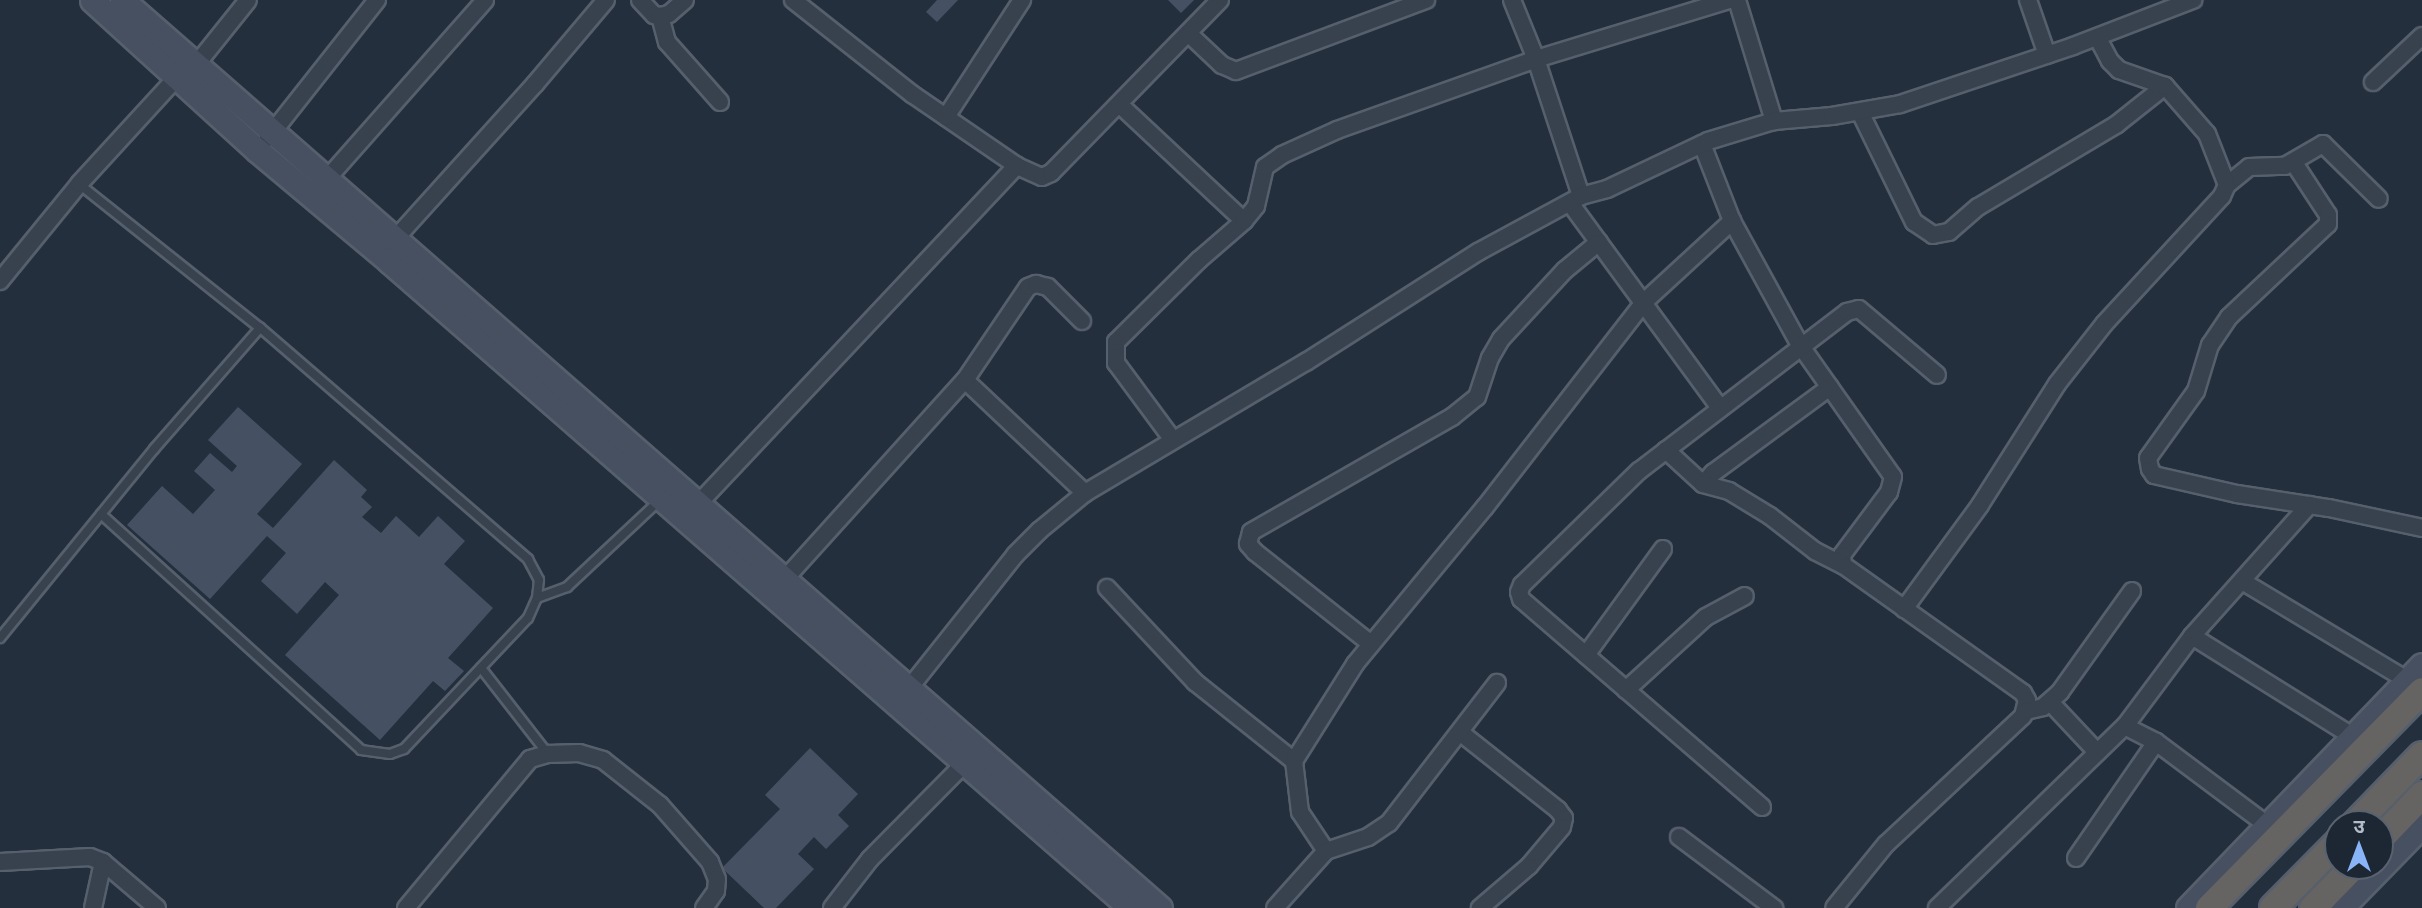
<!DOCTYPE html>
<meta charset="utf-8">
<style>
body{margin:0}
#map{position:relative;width:2422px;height:908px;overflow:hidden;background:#242f3e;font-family:"DejaVu Sans","Noto Sans Devanagari",sans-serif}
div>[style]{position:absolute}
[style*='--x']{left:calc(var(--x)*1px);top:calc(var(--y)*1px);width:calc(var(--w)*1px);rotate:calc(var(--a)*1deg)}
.building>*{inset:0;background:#455162}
.roads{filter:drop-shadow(2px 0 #565f6c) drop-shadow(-2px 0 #565f6c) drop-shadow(0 2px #565f6c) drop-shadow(0 -2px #565f6c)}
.service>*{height:8px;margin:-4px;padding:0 4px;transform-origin:4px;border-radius:4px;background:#38414e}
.minor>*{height:16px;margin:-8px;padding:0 8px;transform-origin:8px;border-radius:8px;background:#38414e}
.secondary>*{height:23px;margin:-11.5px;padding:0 11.5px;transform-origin:11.5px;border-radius:11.5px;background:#465061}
.trunk>*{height:26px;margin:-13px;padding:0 13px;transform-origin:13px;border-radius:13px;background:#656462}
span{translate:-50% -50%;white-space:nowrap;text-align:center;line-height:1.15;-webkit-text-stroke:5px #1d2633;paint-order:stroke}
.north{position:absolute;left:2324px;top:810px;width:70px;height:70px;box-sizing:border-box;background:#1d2633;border:2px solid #59626f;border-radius:50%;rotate:0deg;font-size:19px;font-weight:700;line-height:28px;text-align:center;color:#b4bcc9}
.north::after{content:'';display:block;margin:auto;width:24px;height:32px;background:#8ab4f8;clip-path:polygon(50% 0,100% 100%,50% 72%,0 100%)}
</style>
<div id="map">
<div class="building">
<div style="clip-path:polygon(937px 0,958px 0,937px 22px,926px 12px)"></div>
<div style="clip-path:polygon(1168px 0,1194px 0,1181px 13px)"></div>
<div style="clip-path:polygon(238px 407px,302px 464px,257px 514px,273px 528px,334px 460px,367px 490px,361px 497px,372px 507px,362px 517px,381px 533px,396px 516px,419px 537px,438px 516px,465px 541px,444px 564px,493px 608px,448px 658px,464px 671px,445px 691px,433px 681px,380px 740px,285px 655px,339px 595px,325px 582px,297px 614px,261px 581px,286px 553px,267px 536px,210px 599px,127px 525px,162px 486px,193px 514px,215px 490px,194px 471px,210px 453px,232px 472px,237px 466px,208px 440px)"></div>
<div style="clip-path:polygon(810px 748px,858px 794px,838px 815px,849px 826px,826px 849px,814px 837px,798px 854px,814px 869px,776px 908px,764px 908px,722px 868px,780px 809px,765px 795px)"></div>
</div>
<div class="roads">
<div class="service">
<div style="--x:101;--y:514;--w:351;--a:42.2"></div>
<div style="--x:361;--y:750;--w:29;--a:8"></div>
<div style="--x:390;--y:754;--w:15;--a:-20"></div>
<div style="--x:404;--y:749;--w:180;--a:-46.6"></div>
<div style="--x:528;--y:618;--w:22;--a:-66"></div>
<div style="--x:537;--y:598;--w:18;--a:-84"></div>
<div style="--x:539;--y:580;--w:24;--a:-118"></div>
<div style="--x:528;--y:559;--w:354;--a:-139.2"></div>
<div style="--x:537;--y:598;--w:32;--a:-20"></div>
<div style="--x:567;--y:587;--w:126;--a:-43.1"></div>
<div style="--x:0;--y:638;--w:244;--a:-50.8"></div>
<div style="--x:154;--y:449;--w:161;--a:-48.8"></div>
<div style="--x:260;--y:328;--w:231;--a:-141.5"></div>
<div style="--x:481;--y:668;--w:109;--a:52.1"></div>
</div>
<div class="minor">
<div style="--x:640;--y:0;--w:21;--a:47"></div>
<div style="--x:654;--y:15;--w:6;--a:9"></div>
<div style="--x:660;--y:16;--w:9;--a:-13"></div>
<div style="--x:669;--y:14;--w:21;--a:-41"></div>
<div style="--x:793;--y:0;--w:152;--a:38.3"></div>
<div style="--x:912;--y:94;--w:127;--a:34.4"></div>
<div style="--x:1017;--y:166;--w:27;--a:24"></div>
<div style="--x:1042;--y:177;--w:10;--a:-24"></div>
<div style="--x:1051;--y:173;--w:242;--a:-45.7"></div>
<div style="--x:1512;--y:0;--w:64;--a:67.9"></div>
<div style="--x:1536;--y:59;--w:144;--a:71.8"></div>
<div style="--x:1737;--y:0;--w:127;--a:73"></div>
<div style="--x:2028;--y:0;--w:58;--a:70.9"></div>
<div style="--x:660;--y:16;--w:27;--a:75"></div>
<div style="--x:667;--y:42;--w:80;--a:48.5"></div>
<div style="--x:1189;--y:34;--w:45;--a:43.2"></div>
<div style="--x:1222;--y:65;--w:15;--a:23"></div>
<div style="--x:1236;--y:71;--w:203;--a:-20.5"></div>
<div style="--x:2373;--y:82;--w:67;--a:-43.2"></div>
<div style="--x:1119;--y:104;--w:171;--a:43.1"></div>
<div style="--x:1860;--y:112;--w:123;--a:63.9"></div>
<div style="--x:1914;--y:222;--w:23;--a:34"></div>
<div style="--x:1933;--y:235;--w:16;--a:-11"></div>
<div style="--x:1949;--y:232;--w:38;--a:-41"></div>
<div style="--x:1978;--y:207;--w:162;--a:-30.8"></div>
<div style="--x:2117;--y:124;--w:61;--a:-38.4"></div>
<div style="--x:946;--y:117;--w:140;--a:-57"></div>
<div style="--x:268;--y:138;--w:176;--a:-51.7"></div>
<div style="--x:1702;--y:144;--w:83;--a:68.7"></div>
<div style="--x:1732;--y:221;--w:141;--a:61.3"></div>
<div style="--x:1800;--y:345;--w:161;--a:54.8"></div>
<div style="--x:1893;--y:477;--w:16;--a:105"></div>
<div style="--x:1889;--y:492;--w:79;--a:126.7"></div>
<div style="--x:1842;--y:555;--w:10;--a:84"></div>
<div style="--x:1843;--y:565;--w:221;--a:35.4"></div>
<div style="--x:2023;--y:693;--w:8;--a:60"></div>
<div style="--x:2027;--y:700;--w:16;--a:104"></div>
<div style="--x:2023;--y:716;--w:187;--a:136.9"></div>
<div style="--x:1886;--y:844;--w:82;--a:129.1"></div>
<div style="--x:2294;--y:163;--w:62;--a:56.8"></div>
<div style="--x:2328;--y:215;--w:9;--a:90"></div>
<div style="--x:2328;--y:224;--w:136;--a:136.8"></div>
<div style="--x:2229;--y:317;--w:34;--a:124"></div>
<div style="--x:2210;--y:345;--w:48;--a:106.9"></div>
<div style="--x:2196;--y:391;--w:82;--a:125.6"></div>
<div style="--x:2148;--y:458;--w:11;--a:80"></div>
<div style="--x:2150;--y:469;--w:7;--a:56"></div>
<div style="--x:2154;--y:475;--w:85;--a:12.9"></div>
<div style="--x:2237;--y:494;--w:93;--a:8.7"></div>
<div style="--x:2329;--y:508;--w:95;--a:12.1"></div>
<div style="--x:326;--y:180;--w:240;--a:-48.5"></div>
<div style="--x:2227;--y:185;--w:28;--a:-39"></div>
<div style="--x:2249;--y:167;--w:36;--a:-2"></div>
<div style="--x:2285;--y:166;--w:44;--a:-30.1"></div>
<div style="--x:2323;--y:144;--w:78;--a:44.5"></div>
<div style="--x:1570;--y:203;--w:254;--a:53.8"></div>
<div style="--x:395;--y:239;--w:209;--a:-47.9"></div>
<div style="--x:535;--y:84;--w:110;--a:-49.8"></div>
<div style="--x:0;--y:281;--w:125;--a:-50.8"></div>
<div style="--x:79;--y:184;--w:144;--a:-47.5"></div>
<div style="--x:176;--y:78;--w:24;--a:-33"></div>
<div style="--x:196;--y:65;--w:83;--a:-51.3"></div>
<div style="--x:965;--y:380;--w:165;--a:43.3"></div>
<div style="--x:1173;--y:440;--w:96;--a:-126.5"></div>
<div style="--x:1116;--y:363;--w:21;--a:-90"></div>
<div style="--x:1116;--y:342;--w:117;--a:-44.7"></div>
<div style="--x:1199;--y:260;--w:60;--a:-40.9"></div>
<div style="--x:1244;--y:221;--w:19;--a:-51"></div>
<div style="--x:1256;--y:206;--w:40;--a:-77"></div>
<div style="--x:1265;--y:167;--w:21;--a:-35"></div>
<div style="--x:1282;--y:155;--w:60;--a:-24.4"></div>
<div style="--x:1337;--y:130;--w:211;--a:-19.6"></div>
<div style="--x:1536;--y:59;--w:202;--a:-17"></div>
<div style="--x:1666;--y:450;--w:50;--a:42.6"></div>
<div style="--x:1703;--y:484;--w:15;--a:-48"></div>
<div style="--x:1713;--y:473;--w:145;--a:-36.3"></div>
<div style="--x:1703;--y:484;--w:27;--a:15"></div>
<div style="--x:1729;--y:491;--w:48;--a:31.4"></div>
<div style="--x:1770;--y:516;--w:57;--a:37.9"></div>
<div style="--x:1815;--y:551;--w:31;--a:27"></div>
<div style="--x:698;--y:504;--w:465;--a:-46.7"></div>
<div style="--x:784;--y:580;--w:270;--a:-47.9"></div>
<div style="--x:965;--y:380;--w:112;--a:-55.9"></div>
<div style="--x:1028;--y:287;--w:9;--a:-21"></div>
<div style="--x:1036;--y:284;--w:12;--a:14"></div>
<div style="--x:1048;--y:287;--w:48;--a:45"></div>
<div style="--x:2242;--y:581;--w:192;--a:31"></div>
<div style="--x:1107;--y:588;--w:129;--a:46.9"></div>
<div style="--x:1195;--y:682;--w:127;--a:38.6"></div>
<div style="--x:1904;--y:609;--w:129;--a:-53.8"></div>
<div style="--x:1980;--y:505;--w:143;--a:-57.5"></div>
<div style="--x:2057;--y:384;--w:76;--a:-51.9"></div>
<div style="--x:2104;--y:324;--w:174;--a:-47.3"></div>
<div style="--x:2222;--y:196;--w:12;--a:-66"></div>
<div style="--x:2227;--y:185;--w:55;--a:-111.4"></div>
<div style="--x:2207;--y:134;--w:64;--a:-131.2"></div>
<div style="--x:2165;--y:86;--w:49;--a:-160.8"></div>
<div style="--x:2119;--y:70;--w:13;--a:-135"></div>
<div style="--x:2110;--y:61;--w:27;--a:-118"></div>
<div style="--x:2192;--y:636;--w:176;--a:-48.2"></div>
<div style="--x:1371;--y:644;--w:148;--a:-141.6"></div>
<div style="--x:1255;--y:552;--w:11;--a:-131"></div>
<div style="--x:1248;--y:544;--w:12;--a:-76"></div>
<div style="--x:1251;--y:532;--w:232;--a:-29.8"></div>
<div style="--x:1452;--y:417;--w:32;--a:-39"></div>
<div style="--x:1477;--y:397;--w:41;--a:-71.6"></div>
<div style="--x:1490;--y:358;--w:22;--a:-60"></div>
<div style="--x:1501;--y:339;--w:94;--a:-47.2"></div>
<div style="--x:1565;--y:270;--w:44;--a:-39.5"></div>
<div style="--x:1586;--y:655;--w:131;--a:-54"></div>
<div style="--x:1626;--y:690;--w:108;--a:-42.4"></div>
<div style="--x:1706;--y:617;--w:44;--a:-28.3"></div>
<div style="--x:903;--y:696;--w:180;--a:-51.5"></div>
<div style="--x:1015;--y:555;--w:35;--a:-45"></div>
<div style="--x:1040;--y:530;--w:58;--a:-39.4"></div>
<div style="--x:1085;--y:493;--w:257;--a:-30.7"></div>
<div style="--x:1306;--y:362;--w:204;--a:-32.6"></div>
<div style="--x:1478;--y:252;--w:117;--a:-28.5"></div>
<div style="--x:1581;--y:196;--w:27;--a:-15"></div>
<div style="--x:1607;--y:189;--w:112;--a:-25.4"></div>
<div style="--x:1708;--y:141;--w:69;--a:-16.9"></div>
<div style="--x:1774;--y:121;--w:58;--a:-4.9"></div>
<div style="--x:1832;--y:116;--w:69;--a:-10"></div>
<div style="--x:1900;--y:104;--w:182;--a:-18.5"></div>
<div style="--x:2073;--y:46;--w:129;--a:-21"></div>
<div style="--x:2050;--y:702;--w:69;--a:46.8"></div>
<div style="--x:2026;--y:711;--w:17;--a:-13"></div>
<div style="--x:2043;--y:707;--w:23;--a:-41"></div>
<div style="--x:2060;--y:692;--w:124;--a:-54.5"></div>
<div style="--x:1461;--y:733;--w:124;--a:38.4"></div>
<div style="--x:1558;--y:810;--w:10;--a:53"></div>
<div style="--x:1564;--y:818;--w:9;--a:103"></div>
<div style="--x:1562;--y:827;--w:51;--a:130.2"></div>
<div style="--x:1529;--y:866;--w:65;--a:139.4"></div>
<div style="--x:1762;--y:807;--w:318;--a:-139.2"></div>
<div style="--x:1521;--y:599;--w:7;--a:-106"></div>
<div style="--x:1519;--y:592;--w:8;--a:-67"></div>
<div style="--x:1522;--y:585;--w:163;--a:-44.3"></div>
<div style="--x:1639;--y:471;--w:262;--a:-37.4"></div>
<div style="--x:1847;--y:312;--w:12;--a:-14"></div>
<div style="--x:1859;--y:309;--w:102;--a:40.2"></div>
<div style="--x:2267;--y:825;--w:139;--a:-143.2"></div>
<div style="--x:2156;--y:742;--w:35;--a:-153"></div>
<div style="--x:2125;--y:726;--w:112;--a:-53.3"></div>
<div style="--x:2192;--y:636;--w:189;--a:32"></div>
<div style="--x:1679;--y:837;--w:119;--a:36.8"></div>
<div style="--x:1326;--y:851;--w:47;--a:-123.7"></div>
<div style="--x:1300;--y:812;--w:51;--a:-96.7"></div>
<div style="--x:1294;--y:761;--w:115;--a:-57.8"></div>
<div style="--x:1355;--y:664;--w:204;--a:-50.4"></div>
<div style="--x:1485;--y:507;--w:259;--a:-52.2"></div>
<div style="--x:1644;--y:302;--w:120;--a:-42.6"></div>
<div style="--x:2076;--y:858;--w:141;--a:-55.4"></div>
<div style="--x:0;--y:862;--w:90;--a:-3.2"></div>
<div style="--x:90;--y:857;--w:14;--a:21"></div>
<div style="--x:103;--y:862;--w:47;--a:102.3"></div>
<div style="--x:103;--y:862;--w:71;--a:40.4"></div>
<div style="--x:406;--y:908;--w:194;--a:-50.2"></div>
<div style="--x:530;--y:759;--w:19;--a:-16"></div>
<div style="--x:548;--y:754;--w:31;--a:-2"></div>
<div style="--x:579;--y:753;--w:25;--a:16"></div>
<div style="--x:603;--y:760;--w:73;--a:38.3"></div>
<div style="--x:660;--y:805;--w:76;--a:48.7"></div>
<div style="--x:710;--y:862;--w:18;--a:68"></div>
<div style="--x:717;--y:879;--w:12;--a:95"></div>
<div style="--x:716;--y:891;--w:21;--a:125"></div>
<div style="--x:832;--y:908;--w:62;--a:-52.2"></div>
<div style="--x:870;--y:859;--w:145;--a:-45.3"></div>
<div style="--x:1275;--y:908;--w:76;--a:-48.2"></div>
<div style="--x:1326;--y:851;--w:44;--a:-18.4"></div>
<div style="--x:1368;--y:837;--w:25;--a:-34"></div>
<div style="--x:1389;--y:823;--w:177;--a:-52.4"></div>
<div style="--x:1937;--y:908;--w:262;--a:-44.1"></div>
</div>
<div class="secondary">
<div style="--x:92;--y:0;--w:224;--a:42.3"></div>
<div style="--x:258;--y:151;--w:171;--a:40"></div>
<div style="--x:389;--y:261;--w:984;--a:41.09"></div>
<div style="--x:122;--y:0;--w:1379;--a:41.18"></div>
<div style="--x:2188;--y:908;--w:337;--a:-46.1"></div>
<div style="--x:2341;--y:908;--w:116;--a:-45.7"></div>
</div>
<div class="trunk">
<div style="--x:2355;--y:824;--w:96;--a:-45.8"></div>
<div style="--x:2380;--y:839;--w:61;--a:-46.3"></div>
<div style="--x:2209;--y:908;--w:304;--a:-45.5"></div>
<div style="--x:2273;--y:908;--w:93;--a:-45.4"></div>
<div style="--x:2313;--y:908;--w:59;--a:-45.7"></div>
</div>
</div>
<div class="north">उ</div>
</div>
